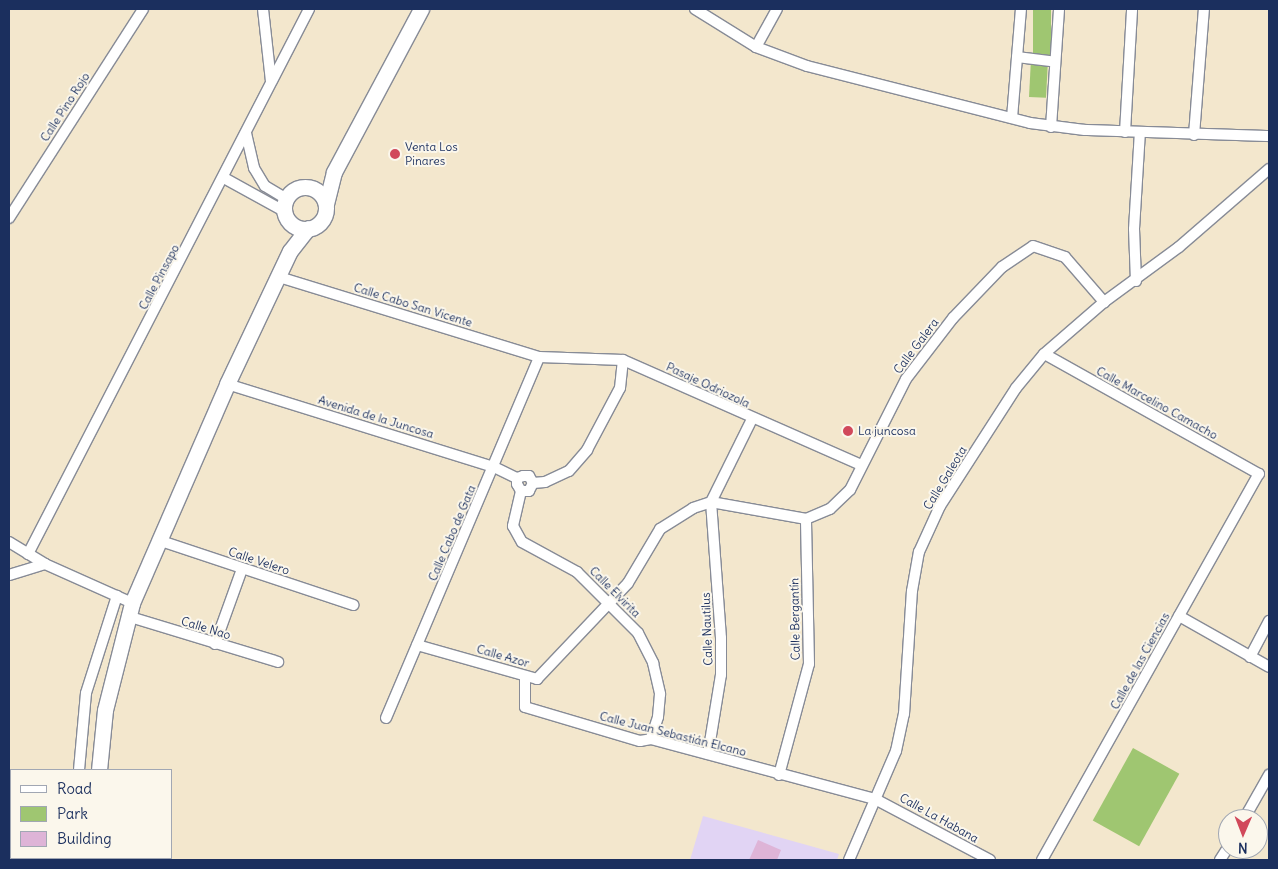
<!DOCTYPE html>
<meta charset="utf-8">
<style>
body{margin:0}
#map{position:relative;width:1278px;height:869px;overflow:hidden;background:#f3e7cd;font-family:Delius,sans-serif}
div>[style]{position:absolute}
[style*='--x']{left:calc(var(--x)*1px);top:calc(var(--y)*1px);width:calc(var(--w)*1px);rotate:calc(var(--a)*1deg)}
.built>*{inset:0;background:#e1d4f4}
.green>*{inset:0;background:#9fc671;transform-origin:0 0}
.building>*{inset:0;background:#deb4d7}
.roads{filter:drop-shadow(1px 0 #878b96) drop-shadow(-1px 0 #878b96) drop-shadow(0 1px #878b96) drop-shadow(0 -1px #878b96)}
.street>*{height:10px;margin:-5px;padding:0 5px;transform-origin:5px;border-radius:5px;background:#fff}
.secondary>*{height:15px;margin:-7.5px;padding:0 7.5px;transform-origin:7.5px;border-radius:7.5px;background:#fff}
.secondary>.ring{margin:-7.5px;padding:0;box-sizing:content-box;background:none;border:15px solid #fff;border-radius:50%}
.dots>*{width:14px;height:14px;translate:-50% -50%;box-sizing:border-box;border:2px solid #fbf7ec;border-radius:50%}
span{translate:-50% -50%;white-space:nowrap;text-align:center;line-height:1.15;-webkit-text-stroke:4px #fbf7ec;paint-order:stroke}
.street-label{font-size:12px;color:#1b2f5e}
.poi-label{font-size:12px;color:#1b2f5e}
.left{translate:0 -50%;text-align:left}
.frame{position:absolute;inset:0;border:10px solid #1b2f5e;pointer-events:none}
.legend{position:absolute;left:10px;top:769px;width:162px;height:90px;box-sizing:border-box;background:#fbf7ec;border:1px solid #a1a7b3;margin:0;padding:6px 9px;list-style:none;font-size:15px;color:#1b2f5e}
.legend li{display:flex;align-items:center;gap:10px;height:25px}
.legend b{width:25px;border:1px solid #a1a7b3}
.north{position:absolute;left:1218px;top:809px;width:50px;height:50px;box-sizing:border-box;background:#fbf7ec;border:1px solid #a1a7b3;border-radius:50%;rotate:181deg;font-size:14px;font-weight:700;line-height:20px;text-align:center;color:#1b2f5e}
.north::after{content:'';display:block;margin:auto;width:18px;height:22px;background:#d1495b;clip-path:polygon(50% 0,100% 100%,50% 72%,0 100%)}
</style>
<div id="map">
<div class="built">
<div style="clip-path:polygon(703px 816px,839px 854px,837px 860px,690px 860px)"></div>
</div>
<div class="green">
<div style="left:1033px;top:9px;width:18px;height:47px"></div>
<div style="left:1031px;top:59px;width:17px;height:38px;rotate:3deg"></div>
<div style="left:1133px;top:748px;width:53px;height:83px;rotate:29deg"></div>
</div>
<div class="building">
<div style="clip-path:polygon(758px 840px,781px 850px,777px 860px,749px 860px)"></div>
</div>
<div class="roads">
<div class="street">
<div style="--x:263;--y:9;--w:73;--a:83.7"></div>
<div style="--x:695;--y:9;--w:72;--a:31.9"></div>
<div style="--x:756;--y:47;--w:54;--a:20.4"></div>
<div style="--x:807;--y:66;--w:230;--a:14.3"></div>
<div style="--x:1030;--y:123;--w:55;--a:7.3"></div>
<div style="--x:1085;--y:130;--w:184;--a:1.9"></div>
<div style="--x:756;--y:47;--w:43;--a:-61.1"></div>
<div style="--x:1017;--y:57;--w:38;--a:7"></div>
<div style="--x:1012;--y:118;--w:109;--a:-85.3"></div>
<div style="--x:1051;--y:127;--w:118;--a:-86.1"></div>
<div style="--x:1125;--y:132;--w:123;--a:-86.7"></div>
<div style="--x:246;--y:133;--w:36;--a:77"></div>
<div style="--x:254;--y:168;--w:21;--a:59"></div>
<div style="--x:265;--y:186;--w:26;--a:31"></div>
<div style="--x:1194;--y:135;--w:126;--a:-85.5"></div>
<div style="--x:224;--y:178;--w:68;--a:28.8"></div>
<div style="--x:9;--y:218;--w:248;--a:-57.3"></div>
<div style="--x:279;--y:277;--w:272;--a:17.1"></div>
<div style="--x:539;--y:357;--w:84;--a:2"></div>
<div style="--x:623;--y:360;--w:260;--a:23.8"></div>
<div style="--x:1136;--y:281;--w:52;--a:-92.2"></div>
<div style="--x:1134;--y:229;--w:97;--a:-86.5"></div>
<div style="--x:227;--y:384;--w:280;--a:17.3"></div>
<div style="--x:494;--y:467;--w:25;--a:26"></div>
<div style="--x:523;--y:476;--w:6;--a:0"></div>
<div style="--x:529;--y:476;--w:8;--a:60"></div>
<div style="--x:533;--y:483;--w:9;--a:117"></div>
<div style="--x:529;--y:491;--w:8;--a:180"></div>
<div style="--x:521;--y:491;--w:8;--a:-120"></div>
<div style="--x:517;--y:484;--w:6;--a:-90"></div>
<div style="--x:517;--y:478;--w:6;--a:-18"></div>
<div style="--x:533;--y:483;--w:12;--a:-5"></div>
<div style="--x:545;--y:482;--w:26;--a:-25"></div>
<div style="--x:569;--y:471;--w:28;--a:-49"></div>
<div style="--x:587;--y:450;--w:70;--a:-62"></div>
<div style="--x:620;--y:388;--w:28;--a:-84"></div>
<div style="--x:521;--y:491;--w:36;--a:103"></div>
<div style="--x:513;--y:526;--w:18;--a:61"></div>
<div style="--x:522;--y:542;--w:63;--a:28.6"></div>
<div style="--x:577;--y:572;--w:86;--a:45"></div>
<div style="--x:638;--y:633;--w:34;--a:63"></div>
<div style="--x:653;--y:663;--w:32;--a:77"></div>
<div style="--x:660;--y:694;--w:23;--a:95"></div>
<div style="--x:658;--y:717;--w:23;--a:108"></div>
<div style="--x:711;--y:502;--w:97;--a:10.1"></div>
<div style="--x:806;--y:519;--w:26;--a:-23"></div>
<div style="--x:830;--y:509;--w:28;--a:-44"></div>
<div style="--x:850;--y:490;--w:124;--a:-63.2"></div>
<div style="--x:906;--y:379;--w:77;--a:-52.4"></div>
<div style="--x:953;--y:318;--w:71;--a:-46.1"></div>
<div style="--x:1002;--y:267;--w:37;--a:-34"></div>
<div style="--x:1033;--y:246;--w:34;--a:19"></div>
<div style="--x:1065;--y:257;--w:60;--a:49.1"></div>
<div style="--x:158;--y:540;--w:206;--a:18.4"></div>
<div style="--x:9;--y:542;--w:42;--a:31.4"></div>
<div style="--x:45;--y:564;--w:38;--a:163"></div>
<div style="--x:28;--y:554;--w:613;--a:-62.72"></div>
<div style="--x:45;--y:564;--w:95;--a:24.1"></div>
<div style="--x:127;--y:616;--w:158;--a:16.9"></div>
<div style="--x:1179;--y:616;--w:103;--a:29.5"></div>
<div style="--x:215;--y:644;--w:80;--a:-70.2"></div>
<div style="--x:417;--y:645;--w:125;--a:15.8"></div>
<div style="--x:537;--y:679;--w:132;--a:-46.5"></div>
<div style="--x:628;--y:583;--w:63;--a:-59.3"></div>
<div style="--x:660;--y:529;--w:39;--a:-32"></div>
<div style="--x:693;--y:508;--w:19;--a:-18"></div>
<div style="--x:711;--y:502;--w:93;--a:-63.7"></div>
<div style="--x:1250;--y:657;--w:41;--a:-62.2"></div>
<div style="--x:525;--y:676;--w:31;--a:90"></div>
<div style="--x:525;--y:707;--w:120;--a:16.5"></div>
<div style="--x:640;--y:741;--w:11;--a:-10"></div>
<div style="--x:651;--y:739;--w:232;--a:15"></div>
<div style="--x:875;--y:799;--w:130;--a:27.9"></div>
<div style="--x:386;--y:718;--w:392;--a:-67"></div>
<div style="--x:708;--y:754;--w:80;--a:-80.7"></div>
<div style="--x:721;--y:675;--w:37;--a:-90"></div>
<div style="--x:721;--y:638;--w:136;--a:-94.2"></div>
<div style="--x:79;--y:770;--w:77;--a:-84.8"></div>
<div style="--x:86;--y:693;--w:102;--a:-72.3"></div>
<div style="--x:779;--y:775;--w:115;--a:-74.9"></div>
<div style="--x:809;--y:664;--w:145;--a:-91.2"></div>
<div style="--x:1244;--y:819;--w:51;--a:-60.4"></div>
<div style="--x:70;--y:860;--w:2;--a:-63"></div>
<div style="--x:849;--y:860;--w:119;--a:-66.7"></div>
<div style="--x:896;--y:751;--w:38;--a:-78"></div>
<div style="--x:904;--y:714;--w:123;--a:-86.3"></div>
<div style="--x:912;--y:591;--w:40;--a:-80"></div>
<div style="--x:919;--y:552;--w:51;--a:-65.5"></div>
<div style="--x:940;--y:506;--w:140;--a:-57.2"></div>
<div style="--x:1016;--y:388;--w:44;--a:-50.5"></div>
<div style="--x:1044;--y:354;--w:79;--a:-40.9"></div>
<div style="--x:1104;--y:302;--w:93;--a:-36.3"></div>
<div style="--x:1179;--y:247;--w:119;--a:-40.9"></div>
<div style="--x:1042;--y:860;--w:443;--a:-60.7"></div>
<div style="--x:1259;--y:474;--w:246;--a:-150.8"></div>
<div style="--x:1220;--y:860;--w:15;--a:-58"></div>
</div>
<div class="secondary">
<div class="ring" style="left:284px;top:187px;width:27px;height:27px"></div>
<div style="--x:326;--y:204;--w:33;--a:-76"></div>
<div style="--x:334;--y:172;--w:185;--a:-61.9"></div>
<div style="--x:99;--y:770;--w:60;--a:-84.3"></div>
<div style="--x:105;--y:710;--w:110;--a:-75.8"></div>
<div style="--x:132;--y:603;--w:239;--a:-66.5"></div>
<div style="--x:227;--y:384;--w:147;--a:-64.7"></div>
<div style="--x:290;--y:251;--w:29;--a:-52"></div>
<div style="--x:90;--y:860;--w:2;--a:-90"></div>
</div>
</div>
<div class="dots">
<div style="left:395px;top:154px;background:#d1495b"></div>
<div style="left:848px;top:431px;background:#d1495b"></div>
</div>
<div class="street-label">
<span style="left:65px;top:107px;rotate:-57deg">Calle Pino Rojo</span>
<span style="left:159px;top:277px;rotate:-62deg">Calle Pinsapo</span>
<span style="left:413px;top:305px;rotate:17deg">Calle Cabo San Vicente</span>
<span style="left:916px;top:346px;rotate:-53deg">Calle Galera</span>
<span style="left:708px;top:385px;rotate:25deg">Pasaje Odriozola</span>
<span style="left:1157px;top:403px;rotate:29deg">Calle Marcelino Camacho</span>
<span style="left:376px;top:417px;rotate:17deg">Avenida de la Juncosa</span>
<span style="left:945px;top:478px;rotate:-59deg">Calle Galeota</span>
<span style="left:452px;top:533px;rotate:-67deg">Calle Cabo de Gata</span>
<span style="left:259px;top:561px;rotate:18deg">Calle Velero</span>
<span style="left:615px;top:592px;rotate:45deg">Calle Elvirita</span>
<span style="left:795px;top:619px;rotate:-91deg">Calle Bergantín</span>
<span style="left:206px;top:628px;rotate:17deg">Calle Nao</span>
<span style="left:707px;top:629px;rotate:-92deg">Calle Nautilus</span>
<span style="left:503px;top:656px;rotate:16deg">Calle Azor</span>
<span style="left:1140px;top:661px;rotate:-61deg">Calle de las Ciencias</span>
<span style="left:673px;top:734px;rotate:14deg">Calle Juan Sebastián Elcano</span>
<span style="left:939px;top:818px;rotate:29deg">Calle La Habana</span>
</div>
<div class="poi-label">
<span class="left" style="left:405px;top:154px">Venta Los<br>Pinares</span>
<span class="left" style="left:858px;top:431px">La juncosa</span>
</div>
<div class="frame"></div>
<ul class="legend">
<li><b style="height:6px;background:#fff"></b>Road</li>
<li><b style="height:14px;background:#9fc671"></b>Park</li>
<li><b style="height:14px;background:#deb4d7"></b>Building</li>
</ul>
<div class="north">N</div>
</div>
